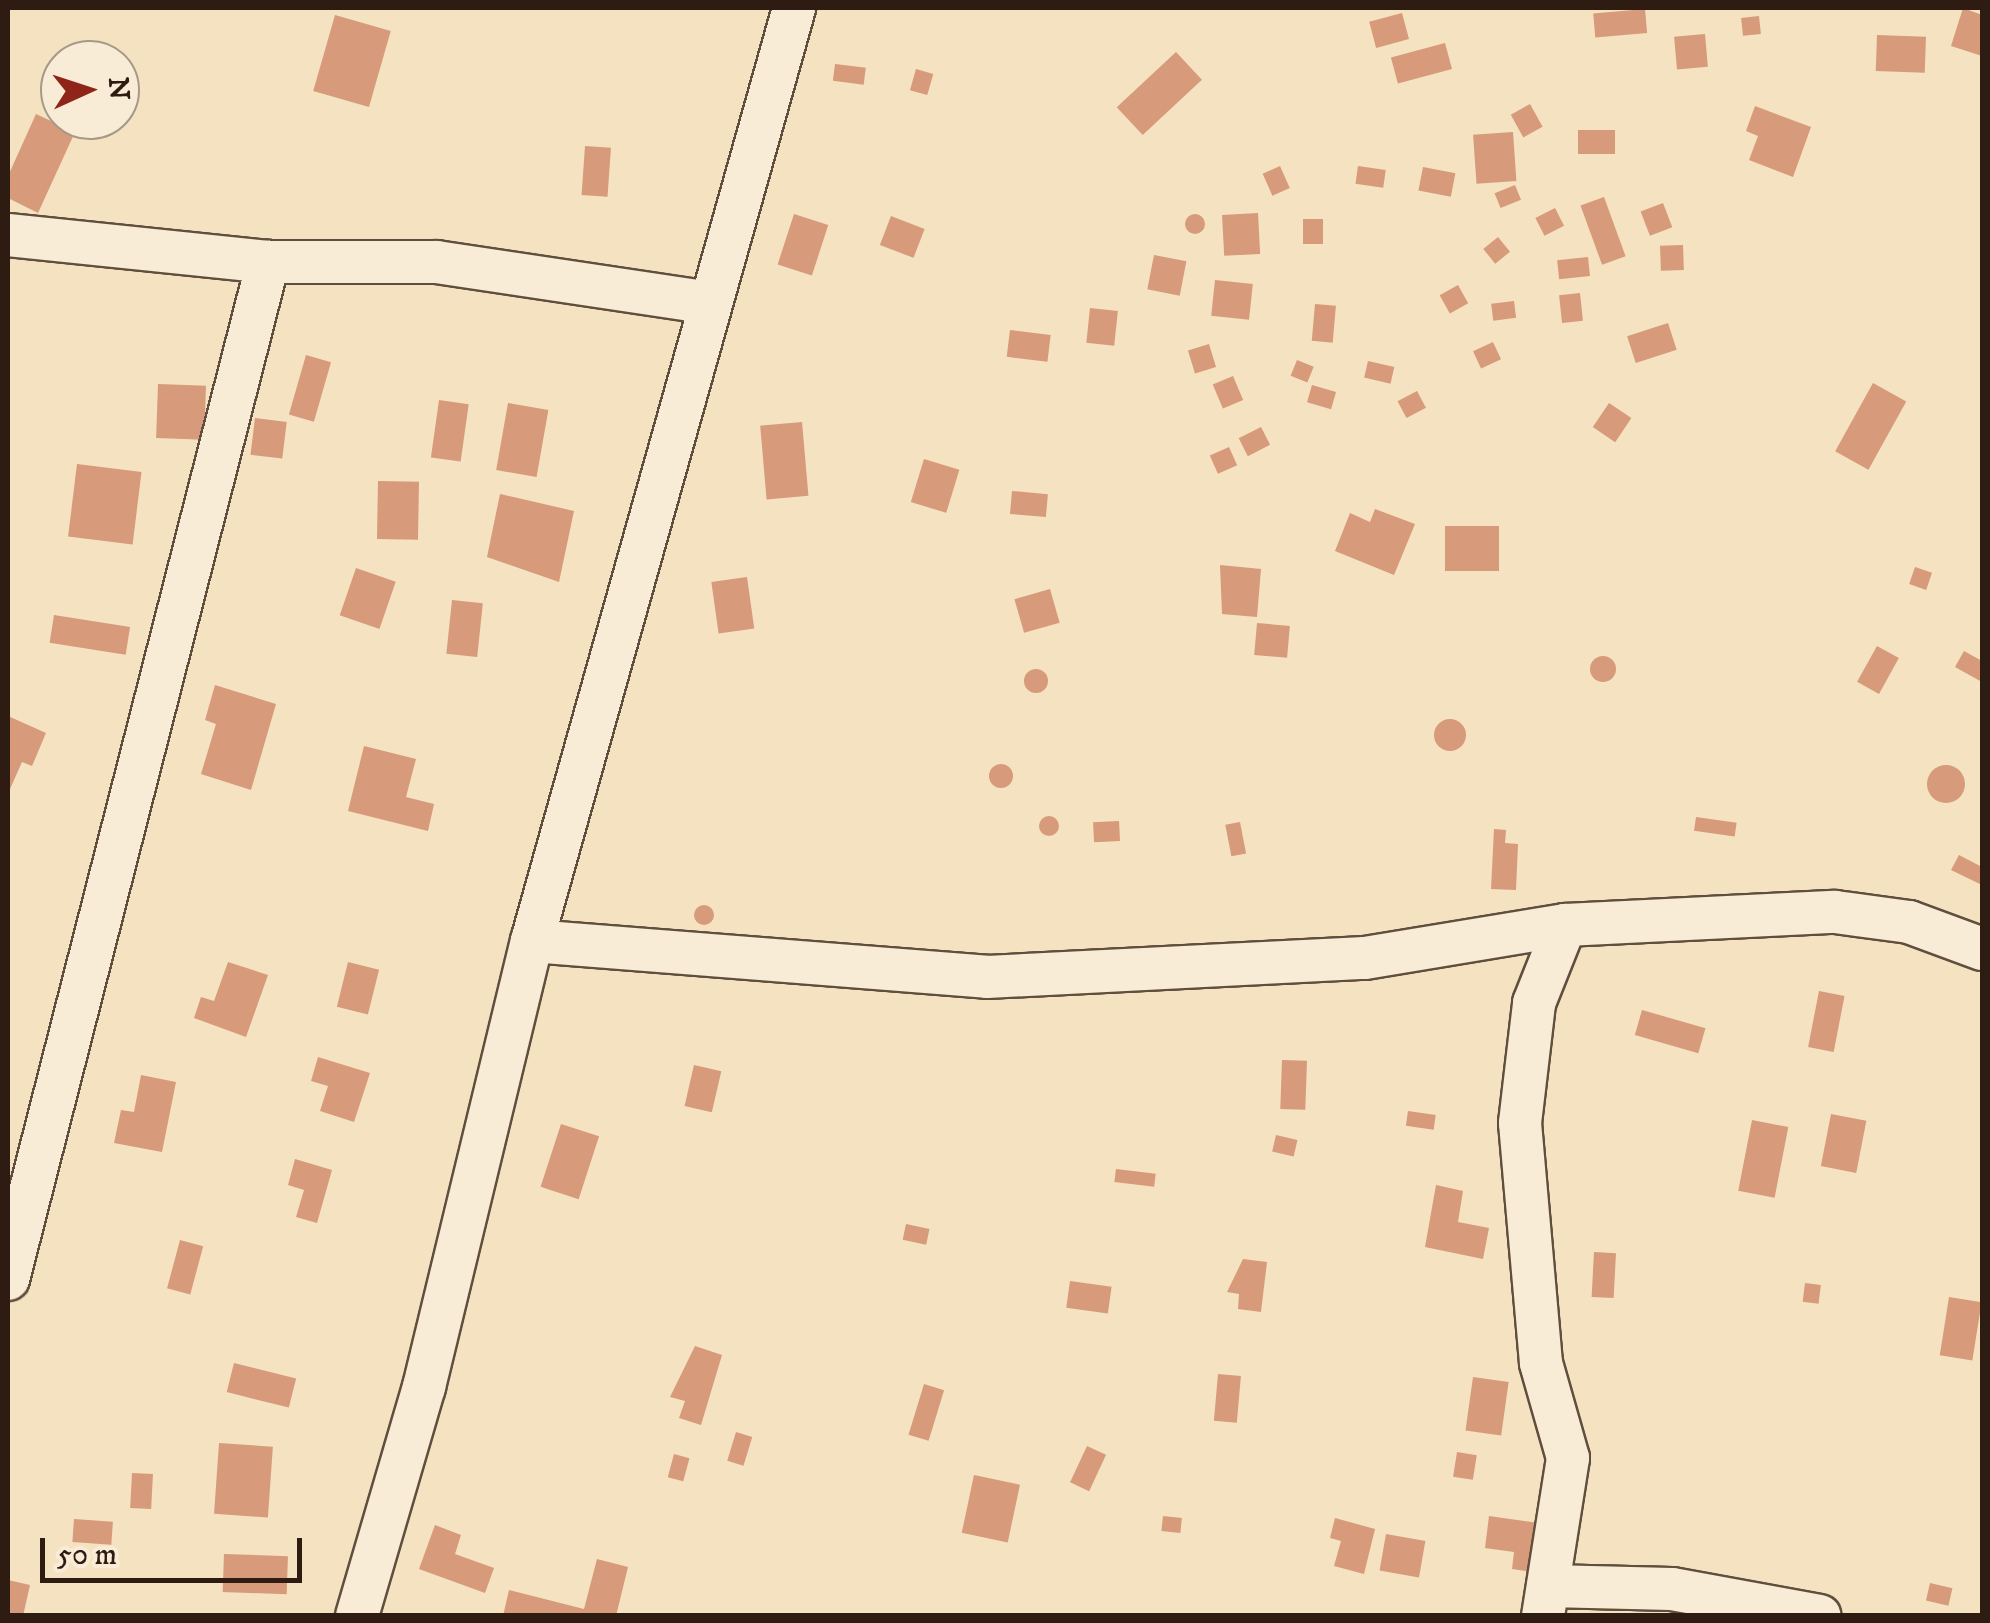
<!DOCTYPE html>
<style>
body{margin:0}
#map{position:relative;width:1990px;height:1623px;overflow:hidden;background:#f4e2c0;font-family:"IM FELL DW Pica",serif}
div>[style]{position:absolute}
[style*='--x']{left:calc(var(--x)*1px);top:calc(var(--y)*1px);width:calc(var(--w)*1px);rotate:calc(var(--a)*1deg)}
.building>*{inset:0;background:#d79a7b;transform-origin:0 0}
.round{border-radius:50%}
.roads{filter:drop-shadow(2px 0 #604e3e) drop-shadow(-2px 0 #604e3e) drop-shadow(0 2px #604e3e) drop-shadow(0 -2px #604e3e)}
.minor>*{height:42px;margin:-21px;padding:0 21px;transform-origin:21px;border-radius:21px;background:#f8ecd6}
span{translate:-50% -50%;white-space:nowrap;text-align:center;line-height:1.15;-webkit-text-stroke:9px #f8ecd6;paint-order:stroke}
.frame{position:absolute;inset:0;border:10px solid #2e1c12;pointer-events:none}
.north{position:absolute;left:40px;top:40px;width:100px;height:100px;box-sizing:border-box;background:#f8ecd6;border:2px solid #a79988;border-radius:50%;rotate:87deg;font-size:28px;font-weight:700;line-height:40px;text-align:center;color:#2e1c12}
.north::after{content:'';display:block;margin:auto;width:35px;height:45px;background:#8f2418;clip-path:polygon(50% 0,100% 100%,50% 72%,0 100%)}
.scale{position:absolute;left:40px;top:1538px;width:262px;height:45px;box-sizing:border-box;border:5px solid #2e1c12;border-top:0;padding-left:12px;font-size:30px;line-height:35px;white-space:nowrap;color:#2e1c12;-webkit-text-stroke:8px #f8ecd6;paint-order:stroke}
</style>
<div id="map">
<div class="building">
<div style="clip-path:polygon(1963px 8px,1982px 15px,1982px 56px,1951px 46px)"></div>
<div style="left:1645px;top:9px;width:24px;height:52px;rotate:85deg"></div>
<div style="left:1402px;top:13px;width:27px;height:34px;rotate:75deg"></div>
<div style="left:335px;top:15px;width:58px;height:79px;rotate:16deg"></div>
<div style="left:1759px;top:16px;width:18px;height:18px;rotate:84deg"></div>
<div style="left:1705px;top:34px;width:33px;height:31px;rotate:85deg"></div>
<div style="left:1877px;top:35px;width:49px;height:36px;rotate:2deg"></div>
<div style="left:1445px;top:43px;width:27px;height:56px;rotate:75deg"></div>
<div style="left:1176px;top:52px;width:38px;height:81px;rotate:47deg"></div>
<div style="left:835px;top:64px;width:31px;height:17px;rotate:7deg"></div>
<div style="left:916px;top:69px;width:18px;height:22px;rotate:16deg"></div>
<div style="left:1530px;top:104px;width:26px;height:22px;rotate:61deg"></div>
<div style="clip-path:polygon(1755px 106px,1811px 127px,1793px 177px,1749px 160px,1758px 136px,1746px 131px)"></div>
<div style="clip-path:polygon(36px 114px,75px 132px,38px 213px,8px 198px,8px 176px)"></div>
<div style="left:1615px;top:130px;width:24px;height:37px;rotate:90deg"></div>
<div style="left:1513px;top:132px;width:49px;height:40px;rotate:86deg"></div>
<div style="left:585px;top:146px;width:26px;height:49px;rotate:4deg"></div>
<div style="left:1280px;top:166px;width:24px;height:19px;rotate:66deg"></div>
<div style="left:1358px;top:166px;width:28px;height:18px;rotate:8deg"></div>
<div style="left:1423px;top:167px;width:33px;height:24px;rotate:11deg"></div>
<div style="left:1515px;top:185px;width:16px;height:22px;rotate:68deg"></div>
<div style="left:1604px;top:197px;width:63px;height:25px;rotate:70deg"></div>
<div style="left:1663px;top:203px;width:26px;height:24px;rotate:69deg"></div>
<div style="left:1555px;top:208px;width:20px;height:22px;rotate:63deg"></div>
<div style="left:1258px;top:213px;width:41px;height:36px;rotate:87deg"></div>
<div class="round" style="left:1185px;top:214px;width:20px;height:20px"></div>
<div style="left:794px;top:214px;width:36px;height:53px;rotate:18deg"></div>
<div style="left:891px;top:216px;width:36px;height:31px;rotate:21deg"></div>
<div style="left:1303px;top:219px;width:20px;height:25px"></div>
<div style="left:1498px;top:237px;width:19px;height:19px;rotate:51deg"></div>
<div style="left:1683px;top:245px;width:25px;height:23px;rotate:88deg"></div>
<div style="left:1154px;top:255px;width:33px;height:35px;rotate:11deg"></div>
<div style="left:1588px;top:257px;width:19px;height:31px;rotate:84deg"></div>
<div style="left:1215px;top:280px;width:38px;height:36px;rotate:6deg"></div>
<div style="left:1458px;top:285px;width:21px;height:21px;rotate:61deg"></div>
<div style="left:1580px;top:293px;width:28px;height:21px;rotate:84deg"></div>
<div style="left:1514px;top:301px;width:17px;height:23px;rotate:83deg"></div>
<div style="left:1315px;top:304px;width:21px;height:37px;rotate:5deg"></div>
<div style="left:1090px;top:308px;width:28px;height:35px;rotate:6deg"></div>
<div style="left:1668px;top:323px;width:28px;height:43px;rotate:72deg"></div>
<div style="left:1010px;top:330px;width:41px;height:27px;rotate:7deg"></div>
<div style="left:1493px;top:342px;width:19px;height:22px;rotate:65deg"></div>
<div style="left:1209px;top:344px;width:24px;height:22px;rotate:73deg"></div>
<div style="left:306px;top:355px;width:26px;height:62px;rotate:16deg"></div>
<div style="left:1297px;top:360px;width:18px;height:17px;rotate:22deg"></div>
<div style="left:1368px;top:361px;width:27px;height:17px;rotate:13deg"></div>
<div style="left:1233px;top:376px;width:26px;height:22px;rotate:67deg"></div>
<div style="left:1873px;top:383px;width:38px;height:78px;rotate:29deg"></div>
<div style="left:158px;top:384px;width:48px;height:54px;rotate:2deg"></div>
<div style="left:1312px;top:385px;width:25px;height:18px;rotate:16deg"></div>
<div style="left:1417px;top:391px;width:19px;height:22px;rotate:62deg"></div>
<div style="left:439px;top:400px;width:30px;height:58px;rotate:8deg"></div>
<div style="left:508px;top:403px;width:41px;height:68px;rotate:10deg"></div>
<div style="left:1609px;top:403px;width:27px;height:29px;rotate:34deg"></div>
<div style="left:255px;top:418px;width:32px;height:37px;rotate:7deg"></div>
<div style="left:802px;top:422px;width:74px;height:42px;rotate:85deg"></div>
<div style="left:1261px;top:427px;width:20px;height:25px;rotate:63deg"></div>
<div style="left:1229px;top:447px;width:20px;height:21px;rotate:66deg"></div>
<div style="left:924px;top:459px;width:37px;height:45px;rotate:17deg"></div>
<div style="left:77px;top:464px;width:65px;height:73px;rotate:7deg"></div>
<div style="left:378px;top:481px;width:41px;height:58px;rotate:1deg"></div>
<div style="left:1012px;top:491px;width:36px;height:23px;rotate:5deg"></div>
<div style="clip-path:polygon(500px 494px,574px 511px,559px 582px,487px 557px)"></div>
<div style="clip-path:polygon(1375px 509px,1415px 524px,1394px 575px,1335px 551px,1350px 513px,1370px 522px)"></div>
<div style="left:1445px;top:526px;width:54px;height:45px"></div>
<div style="clip-path:polygon(1220px 565px,1261px 569px,1257px 617px,1222px 614px)"></div>
<div style="left:1915px;top:567px;width:18px;height:18px;rotate:19deg"></div>
<div style="left:356px;top:568px;width:42px;height:50px;rotate:19deg"></div>
<div style="left:747px;top:577px;width:52px;height:36px;rotate:82deg"></div>
<div style="left:1050px;top:589px;width:35px;height:37px;rotate:74deg"></div>
<div style="left:452px;top:600px;width:31px;height:54px;rotate:6deg"></div>
<div style="left:54px;top:615px;width:77px;height:28px;rotate:9deg"></div>
<div style="left:1257px;top:623px;width:33px;height:32px;rotate:5deg"></div>
<div style="left:1877px;top:646px;width:25px;height:41px;rotate:29deg"></div>
<div style="clip-path:polygon(1964px 651px,1982px 661px,1982px 682px,1955px 667px)"></div>
<div class="round" style="left:1590px;top:656px;width:26px;height:26px"></div>
<div class="round" style="left:1024px;top:669px;width:24px;height:24px"></div>
<div style="clip-path:polygon(215px 685px,276px 704px,251px 790px,201px 774px,216px 724px,205px 720px)"></div>
<div style="clip-path:polygon(8px 716px,46px 733px,32px 766px,22px 762px,10px 789px)"></div>
<div class="round" style="left:1434px;top:719px;width:32px;height:32px"></div>
<div style="clip-path:polygon(364px 746px,416px 759px,406px 797px,434px 804px,428px 831px,348px 811px)"></div>
<div class="round" style="left:989px;top:764px;width:24px;height:24px"></div>
<div class="round" style="left:1927px;top:765px;width:38px;height:38px"></div>
<div class="round" style="left:1039px;top:816px;width:20px;height:20px"></div>
<div style="left:1696px;top:817px;width:41px;height:14px;rotate:8deg"></div>
<div style="left:1119px;top:821px;width:20px;height:26px;rotate:87deg"></div>
<div style="left:1240px;top:822px;width:32px;height:15px;rotate:79deg"></div>
<div style="clip-path:polygon(1494px 829px,1506px 830px,1505px 843px,1518px 844px,1516px 890px,1491px 889px)"></div>
<div style="clip-path:polygon(1959px 855px,1982px 867px,1982px 885px,1951px 870px)"></div>
<div class="round" style="left:694px;top:905px;width:20px;height:20px"></div>
<div style="clip-path:polygon(228px 962px,268px 975px,246px 1037px,194px 1018px,201px 997px,214px 1001px)"></div>
<div style="left:348px;top:962px;width:32px;height:46px;rotate:14deg"></div>
<div style="left:1819px;top:991px;width:26px;height:57px;rotate:11deg"></div>
<div style="left:1642px;top:1010px;width:66px;height:26px;rotate:16deg"></div>
<div style="clip-path:polygon(318px 1057px,370px 1073px,354px 1122px,320px 1111px,328px 1086px,311px 1081px)"></div>
<div style="left:1282px;top:1060px;width:25px;height:49px;rotate:2deg"></div>
<div style="left:694px;top:1065px;width:28px;height:42px;rotate:13deg"></div>
<div style="clip-path:polygon(141px 1075px,176px 1082px,162px 1152px,114px 1143px,121px 1110px,134px 1112px)"></div>
<div style="left:1408px;top:1111px;width:28px;height:15px;rotate:8deg"></div>
<div style="left:1831px;top:1114px;width:36px;height:53px;rotate:11deg"></div>
<div style="left:1752px;top:1120px;width:37px;height:72px;rotate:11deg"></div>
<div style="left:561px;top:1124px;width:40px;height:66px;rotate:18deg"></div>
<div style="left:1276px;top:1135px;width:22px;height:17px;rotate:13deg"></div>
<div style="clip-path:polygon(295px 1159px,332px 1170px,317px 1223px,296px 1217px,304px 1190px,288px 1185px)"></div>
<div style="left:1116px;top:1169px;width:40px;height:13px;rotate:7deg"></div>
<div style="clip-path:polygon(1436px 1185px,1463px 1191px,1458px 1222px,1489px 1228px,1483px 1259px,1425px 1247px)"></div>
<div style="left:906px;top:1224px;width:24px;height:16px;rotate:12deg"></div>
<div style="left:180px;top:1240px;width:24px;height:50px;rotate:15deg"></div>
<div style="left:1594px;top:1252px;width:22px;height:45px;rotate:3deg"></div>
<div style="clip-path:polygon(1243px 1259px,1267px 1262px,1261px 1312px,1238px 1309px,1239px 1294px,1227px 1292px)"></div>
<div style="left:1070px;top:1281px;width:42px;height:27px;rotate:8deg"></div>
<div style="left:1805px;top:1283px;width:16px;height:19px;rotate:7deg"></div>
<div style="left:1949px;top:1297px;width:33px;height:59px;rotate:9deg"></div>
<div style="clip-path:polygon(695px 1346px,722px 1355px,701px 1425px,679px 1418px,685px 1401px,670px 1397px)"></div>
<div style="left:234px;top:1363px;width:64px;height:30px;rotate:14deg"></div>
<div style="left:1218px;top:1374px;width:23px;height:47px;rotate:5deg"></div>
<div style="left:1473px;top:1377px;width:36px;height:54px;rotate:8deg"></div>
<div style="left:924px;top:1384px;width:21px;height:53px;rotate:17deg"></div>
<div style="left:736px;top:1432px;width:17px;height:30px;rotate:17deg"></div>
<div style="left:219px;top:1443px;width:54px;height:71px;rotate:4deg"></div>
<div style="left:1087px;top:1446px;width:21px;height:40px;rotate:25deg"></div>
<div style="left:1457px;top:1452px;width:20px;height:25px;rotate:9deg"></div>
<div style="left:674px;top:1454px;width:16px;height:24px;rotate:15deg"></div>
<div style="left:132px;top:1473px;width:21px;height:35px;rotate:3deg"></div>
<div style="left:974px;top:1475px;width:47px;height:59px;rotate:12deg"></div>
<div style="left:1163px;top:1516px;width:19px;height:15px;rotate:6deg"></div>
<div style="clip-path:polygon(1489px 1516px,1539px 1523px,1532px 1572px,1512px 1569px,1514px 1552px,1485px 1548px)"></div>
<div style="clip-path:polygon(1335px 1518px,1375px 1529px,1364px 1574px,1334px 1566px,1341px 1541px,1330px 1538px)"></div>
<div style="left:74px;top:1519px;width:39px;height:23px;rotate:4deg"></div>
<div style="clip-path:polygon(435px 1525px,461px 1535px,455px 1554px,494px 1568px,485px 1593px,419px 1569px)"></div>
<div style="left:1386px;top:1534px;width:40px;height:37px;rotate:10deg"></div>
<div style="left:224px;top:1554px;width:64px;height:38px;rotate:2deg"></div>
<div style="clip-path:polygon(597px 1559px,628px 1567px,616px 1616px,503px 1616px,509px 1590px,584px 1609px)"></div>
<div style="clip-path:polygon(8px 1580px,30px 1585px,23px 1616px,8px 1616px)"></div>
<div style="left:1930px;top:1583px;width:23px;height:18px;rotate:13deg"></div>
</div>
<div class="roads">
<div class="minor">
<div style="--x:8;--y:235;--w:261;--a:5.9"></div>
<div style="--x:268;--y:262;--w:169;--a:0"></div>
<div style="--x:437;--y:262;--w:276;--a:8.5"></div>
<div style="--x:532;--y:941;--w:456;--a:4.5"></div>
<div style="--x:987;--y:977;--w:378;--a:-2.9"></div>
<div style="--x:1365;--y:958;--w:203;--a:-9.4"></div>
<div style="--x:1565;--y:925;--w:270;--a:-2.8"></div>
<div style="--x:1835;--y:912;--w:75;--a:7.7"></div>
<div style="--x:1909;--y:922;--w:78;--a:20.3"></div>
<div style="--x:8;--y:1279;--w:1050;--a:-75.66"></div>
<div style="--x:1548;--y:1586;--w:124;--a:1.4"></div>
<div style="--x:1672;--y:1589;--w:150;--a:10.3"></div>
<div style="--x:357;--y:1616;--w:239;--a:-73.7"></div>
<div style="--x:424;--y:1387;--w:459;--a:-76.4"></div>
<div style="--x:532;--y:941;--w:969;--a:-74.31"></div>
<div style="--x:1543;--y:1616;--w:160;--a:-81"></div>
<div style="--x:1568;--y:1458;--w:99;--a:-105.9"></div>
<div style="--x:1541;--y:1363;--w:241;--a:-95"></div>
<div style="--x:1520;--y:1123;--w:121;--a:-83.3"></div>
<div style="--x:1534;--y:1003;--w:84;--a:-68.3"></div>
</div>
</div>
<div class="frame"></div>
<div class="north">N</div>
<div class="scale">50 m</div>
</div>
